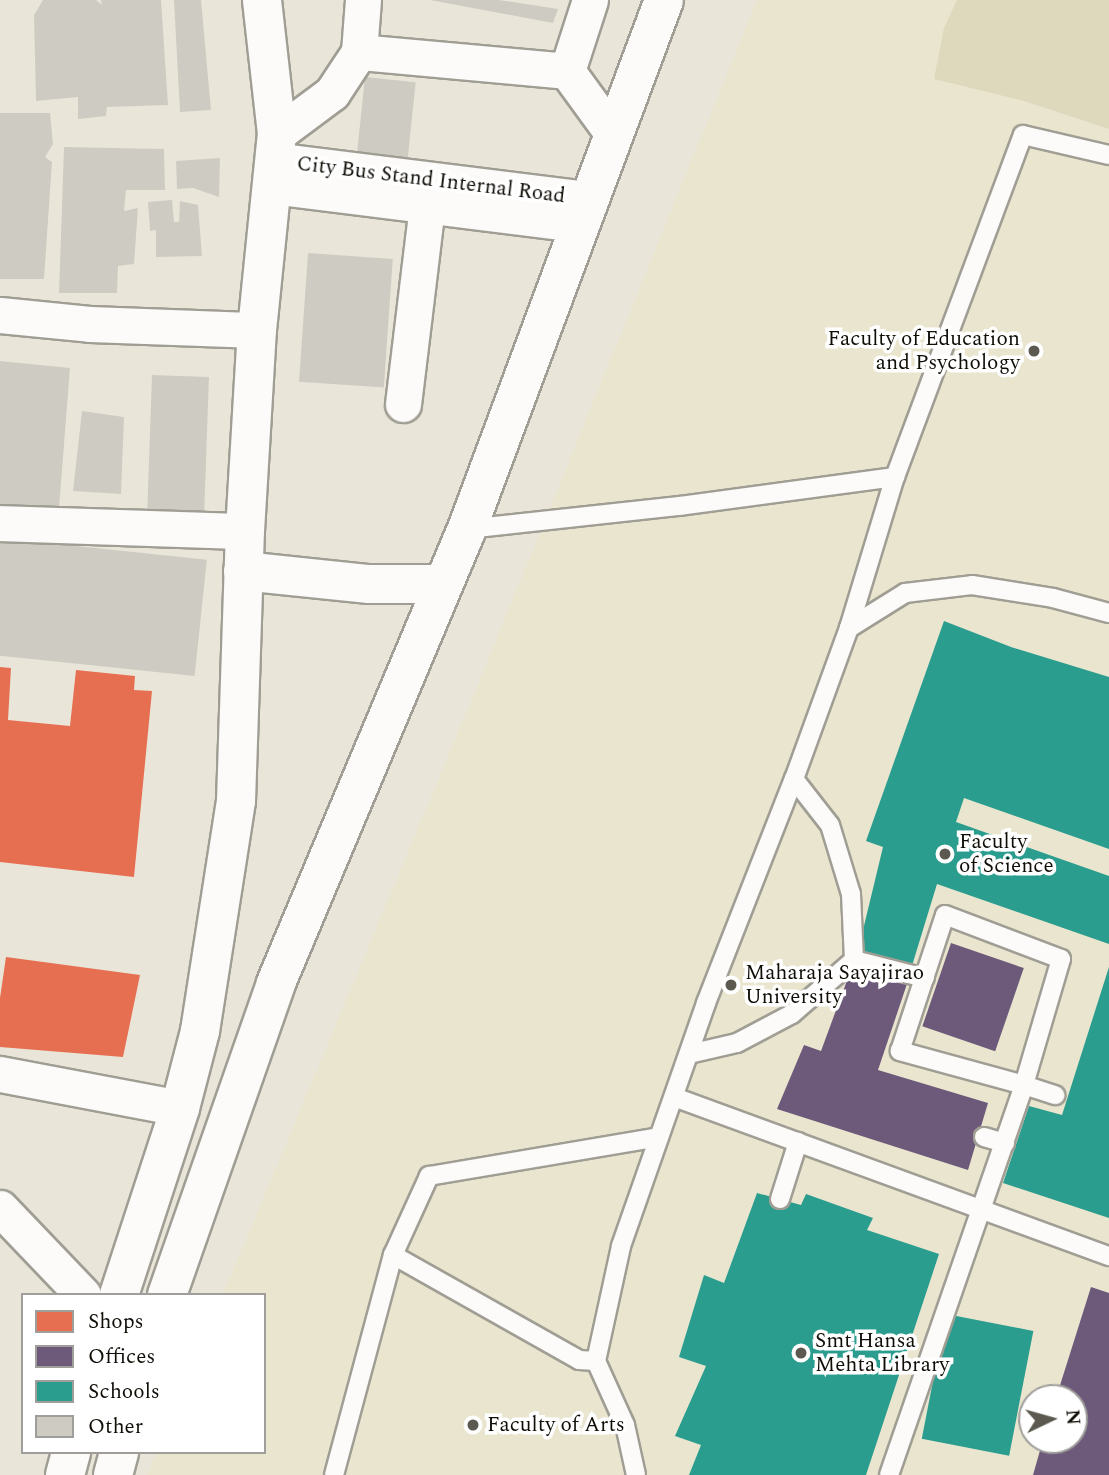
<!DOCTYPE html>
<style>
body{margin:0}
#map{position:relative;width:1109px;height:1475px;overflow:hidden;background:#e9e6d9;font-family:Spectral,serif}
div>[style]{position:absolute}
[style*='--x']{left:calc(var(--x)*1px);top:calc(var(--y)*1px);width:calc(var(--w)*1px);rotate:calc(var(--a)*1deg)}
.built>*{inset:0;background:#e9e5ce}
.green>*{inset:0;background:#ded8bc}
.shops>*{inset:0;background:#e76f51}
.offices>*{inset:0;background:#6d597a;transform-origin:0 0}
.schools>*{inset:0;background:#2a9d8f;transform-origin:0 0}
.building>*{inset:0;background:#ceccc2;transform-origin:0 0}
.roads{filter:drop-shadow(2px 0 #a09e94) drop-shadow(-2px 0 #a09e94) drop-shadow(0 2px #a09e94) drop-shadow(0 -2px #a09e94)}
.lane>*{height:18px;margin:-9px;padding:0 9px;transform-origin:9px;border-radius:9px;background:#fcfbf9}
.street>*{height:35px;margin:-17.5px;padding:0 17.5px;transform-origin:17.5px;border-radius:17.5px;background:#fcfbf9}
.secondary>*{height:38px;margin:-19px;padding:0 19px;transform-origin:19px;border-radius:19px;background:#fcfbf9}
.dots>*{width:19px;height:19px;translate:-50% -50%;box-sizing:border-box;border:4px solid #fff;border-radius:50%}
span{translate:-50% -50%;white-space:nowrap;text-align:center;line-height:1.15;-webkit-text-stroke:7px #fff;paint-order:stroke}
.street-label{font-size:21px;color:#0f0d06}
.poi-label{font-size:21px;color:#0f0d06}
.right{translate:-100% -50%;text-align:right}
.left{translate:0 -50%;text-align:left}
.legend{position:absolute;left:21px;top:1293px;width:245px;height:161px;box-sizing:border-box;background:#fff;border:2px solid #9f9e9b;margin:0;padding:9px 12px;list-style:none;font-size:21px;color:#0f0d06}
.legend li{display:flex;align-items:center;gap:14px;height:35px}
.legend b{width:35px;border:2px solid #9f9e9b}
.north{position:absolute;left:1018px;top:1384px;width:70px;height:70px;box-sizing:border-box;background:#fff;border:2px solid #9f9e9b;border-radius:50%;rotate:85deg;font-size:19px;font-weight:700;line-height:28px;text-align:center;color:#0f0d06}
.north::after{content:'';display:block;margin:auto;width:24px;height:32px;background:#5b5950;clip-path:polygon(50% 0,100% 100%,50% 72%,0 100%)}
</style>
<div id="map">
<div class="built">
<div style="clip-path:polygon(evenodd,757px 0,1109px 0,1109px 1475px,147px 1475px,157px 1452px,264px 1452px,264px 1295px,223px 1295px,482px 675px,757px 0,1032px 1398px,1074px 1398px,1074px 1440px,1032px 1440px,1032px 1398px)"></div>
</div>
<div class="green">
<div style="clip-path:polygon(957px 0,1109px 0,1109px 129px,1024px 101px,934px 79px,944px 28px)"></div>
</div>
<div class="shops">
<div style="clip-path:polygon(0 667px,11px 668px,8px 720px,70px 726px,76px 670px,135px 676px,134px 690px,152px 691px,134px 877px,0 862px)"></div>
<div style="clip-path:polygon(6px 957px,140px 975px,123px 1057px,0 1047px,0 998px)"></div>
</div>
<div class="offices">
<div style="left:951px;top:943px;width:77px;height:88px;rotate:19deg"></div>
<div style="clip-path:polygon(852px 967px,909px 978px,878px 1070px,988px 1103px,968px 1170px,777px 1109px,804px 1045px,821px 1051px)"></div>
<div style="clip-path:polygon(1091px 1287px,1109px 1293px,1109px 1475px,1033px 1475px,1043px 1440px,1074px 1440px,1074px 1398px,1056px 1398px)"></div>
</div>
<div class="schools">
<div style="clip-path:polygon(944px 621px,1011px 647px,1109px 677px,1109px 849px,964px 798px,956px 822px,1109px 876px,1109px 944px,937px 884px,911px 969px,857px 955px,883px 847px,866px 841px)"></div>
<div style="clip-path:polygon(1109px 967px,1109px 1218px,1003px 1183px,1029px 1106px,1062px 1115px)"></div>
<div style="clip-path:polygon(757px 1193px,801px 1205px,806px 1194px,873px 1218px,867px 1230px,939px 1254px,866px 1475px,689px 1475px,701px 1445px,675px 1436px,706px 1366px,679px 1357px,704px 1275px,724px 1283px)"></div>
<div style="left:946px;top:1314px;width:89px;height:127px;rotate:11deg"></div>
</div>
<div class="building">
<div style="clip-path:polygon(43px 0,96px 0,102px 5px,101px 0,161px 0,168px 105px,107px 107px,106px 116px,78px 119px,78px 97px,36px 101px,34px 15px)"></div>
<div style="clip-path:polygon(174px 0,201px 0,211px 110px,180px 112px)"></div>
<div style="clip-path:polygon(430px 0,499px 0,558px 9px,553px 23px)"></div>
<div style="left:365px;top:77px;width:51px;height:109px;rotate:6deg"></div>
<div style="clip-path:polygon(0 113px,50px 113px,53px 144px,45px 157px,52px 162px,44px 279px,0 279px)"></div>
<div style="clip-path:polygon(64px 147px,164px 149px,165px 190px,126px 190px,124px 211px,138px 208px,134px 264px,118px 266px,117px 293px,59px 293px)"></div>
<div style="clip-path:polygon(220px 158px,219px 197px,193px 188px,177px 189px,176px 161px)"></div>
<div style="clip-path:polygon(172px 200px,174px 222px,179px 222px,180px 201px,198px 205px,202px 256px,156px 257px,156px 230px,150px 231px,148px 202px)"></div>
<div style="left:308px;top:253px;width:85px;height:129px;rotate:4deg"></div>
<div style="clip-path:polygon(0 361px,70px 368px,59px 508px,0 505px)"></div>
<div style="left:152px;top:375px;width:57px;height:135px;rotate:2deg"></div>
<div style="clip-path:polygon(82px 411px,124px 417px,121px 494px,73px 491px)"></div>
<div style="left:0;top:538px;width:208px;height:117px;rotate:6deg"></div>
</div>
<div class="roads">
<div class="lane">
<div style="--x:467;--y:529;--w:214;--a:-6.2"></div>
<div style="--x:680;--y:506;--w:217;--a:-7.7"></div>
<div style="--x:849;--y:628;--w:66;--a:-32"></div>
<div style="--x:905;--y:593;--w:67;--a:-6.8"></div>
<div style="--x:972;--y:585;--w:82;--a:9.1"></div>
<div style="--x:1053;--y:598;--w:58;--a:15"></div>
<div style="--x:794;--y:779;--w:58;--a:52"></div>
<div style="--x:830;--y:825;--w:72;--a:73.1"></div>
<div style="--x:851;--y:894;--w:66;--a:87.4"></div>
<div style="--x:945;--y:915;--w:124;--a:20.8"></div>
<div style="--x:1061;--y:959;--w:131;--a:106.4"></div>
<div style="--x:1024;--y:1085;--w:129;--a:-164.7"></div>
<div style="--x:900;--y:1051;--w:143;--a:-71.7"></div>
<div style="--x:854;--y:960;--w:73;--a:14.2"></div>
<div style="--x:689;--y:1054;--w:49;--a:-12.9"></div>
<div style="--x:737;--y:1043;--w:62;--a:-27.8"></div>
<div style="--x:792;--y:1014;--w:82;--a:-41.1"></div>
<div style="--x:674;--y:1097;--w:463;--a:20.1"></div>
<div style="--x:984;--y:1137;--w:22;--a:16"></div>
<div style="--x:780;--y:1199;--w:60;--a:-72.5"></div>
<div style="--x:393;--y:1255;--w:214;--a:29.4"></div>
<div style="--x:579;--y:1360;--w:17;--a:3"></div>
<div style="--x:334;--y:1475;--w:228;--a:-75"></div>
<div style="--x:393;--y:1255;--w:87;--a:-65.5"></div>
<div style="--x:429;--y:1176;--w:233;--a:-9.6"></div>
<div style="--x:636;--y:1475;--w:51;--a:-102.4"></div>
<div style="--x:625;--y:1425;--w:70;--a:-114.4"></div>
<div style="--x:596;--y:1361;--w:118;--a:-77.7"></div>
<div style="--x:621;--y:1246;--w:257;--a:-70.7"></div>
<div style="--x:706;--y:1003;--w:241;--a:-68.6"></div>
<div style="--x:794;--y:779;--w:161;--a:-70"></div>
<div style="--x:849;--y:628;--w:158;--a:-73.1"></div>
<div style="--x:895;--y:477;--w:365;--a:-69.5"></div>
<div style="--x:1023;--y:135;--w:88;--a:13.1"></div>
<div style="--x:889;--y:1475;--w:413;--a:-70.9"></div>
<div style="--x:1024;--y:1085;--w:33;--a:18"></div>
</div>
<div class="street">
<div style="--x:590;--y:0;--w:75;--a:107.9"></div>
<div style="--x:567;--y:71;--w:77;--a:54"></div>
<div style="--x:359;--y:52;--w:209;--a:5.2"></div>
<div style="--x:277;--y:134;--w:69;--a:-36.7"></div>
<div style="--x:332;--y:93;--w:49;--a:-56.6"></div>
<div style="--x:359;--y:52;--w:52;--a:-85.6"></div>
<div style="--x:274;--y:160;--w:316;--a:7.1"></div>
<div style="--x:271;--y:186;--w:309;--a:7.1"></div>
<div style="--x:0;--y:315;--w:90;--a:5.7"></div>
<div style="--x:90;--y:324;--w:167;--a:2.1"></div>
<div style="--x:403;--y:404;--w:200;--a:-83.1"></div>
<div style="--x:0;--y:523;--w:245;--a:1.9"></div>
<div style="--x:0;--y:1074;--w:183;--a:10.7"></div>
<div style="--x:0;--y:1208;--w:120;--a:46.3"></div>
</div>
<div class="secondary">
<div style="--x:243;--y:571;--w:127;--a:5.9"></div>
<div style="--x:369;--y:584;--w:73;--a:0"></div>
<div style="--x:119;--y:1295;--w:197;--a:-71.9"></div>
<div style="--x:180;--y:1108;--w:80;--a:-75.4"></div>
<div style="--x:200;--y:1031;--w:233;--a:-81.1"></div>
<div style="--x:236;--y:801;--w:270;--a:-88.1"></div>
<div style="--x:245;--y:531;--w:201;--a:-86.6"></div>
<div style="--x:257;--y:330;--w:197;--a:-84.2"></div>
<div style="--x:277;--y:134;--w:135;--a:-96.4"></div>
<div style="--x:167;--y:1295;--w:330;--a:-70.7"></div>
<div style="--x:276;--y:983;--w:493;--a:-67.2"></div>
<div style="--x:467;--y:529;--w:564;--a:-69.57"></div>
<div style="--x:65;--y:1475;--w:24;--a:-75"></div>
<div style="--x:113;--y:1475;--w:24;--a:-75"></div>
</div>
</div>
<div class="dots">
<div style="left:1034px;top:351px;background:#5b5950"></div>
<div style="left:945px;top:854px;background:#5b5950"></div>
<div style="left:731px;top:985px;background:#5b5950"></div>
<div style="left:801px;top:1353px;background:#5b5950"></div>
<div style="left:473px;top:1425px;background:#5b5950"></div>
</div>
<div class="street-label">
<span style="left:431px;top:180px;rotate:7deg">City Bus Stand Internal Road</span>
</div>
<div class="poi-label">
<span class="right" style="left:1020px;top:351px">Faculty of Education<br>and Psychology</span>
<span class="left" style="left:959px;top:854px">Faculty<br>of Science</span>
<span class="left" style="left:745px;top:985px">Maharaja Sayajirao<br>University</span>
<span class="left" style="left:815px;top:1353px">Smt Hansa<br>Mehta Library</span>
<span class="left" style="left:487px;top:1425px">Faculty of Arts</span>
</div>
<ul class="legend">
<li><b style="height:19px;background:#e76f51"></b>Shops</li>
<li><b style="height:19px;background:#6d597a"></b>Offices</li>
<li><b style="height:19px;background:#2a9d8f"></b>Schools</li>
<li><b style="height:19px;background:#ceccc2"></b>Other</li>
</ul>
<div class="north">N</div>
</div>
